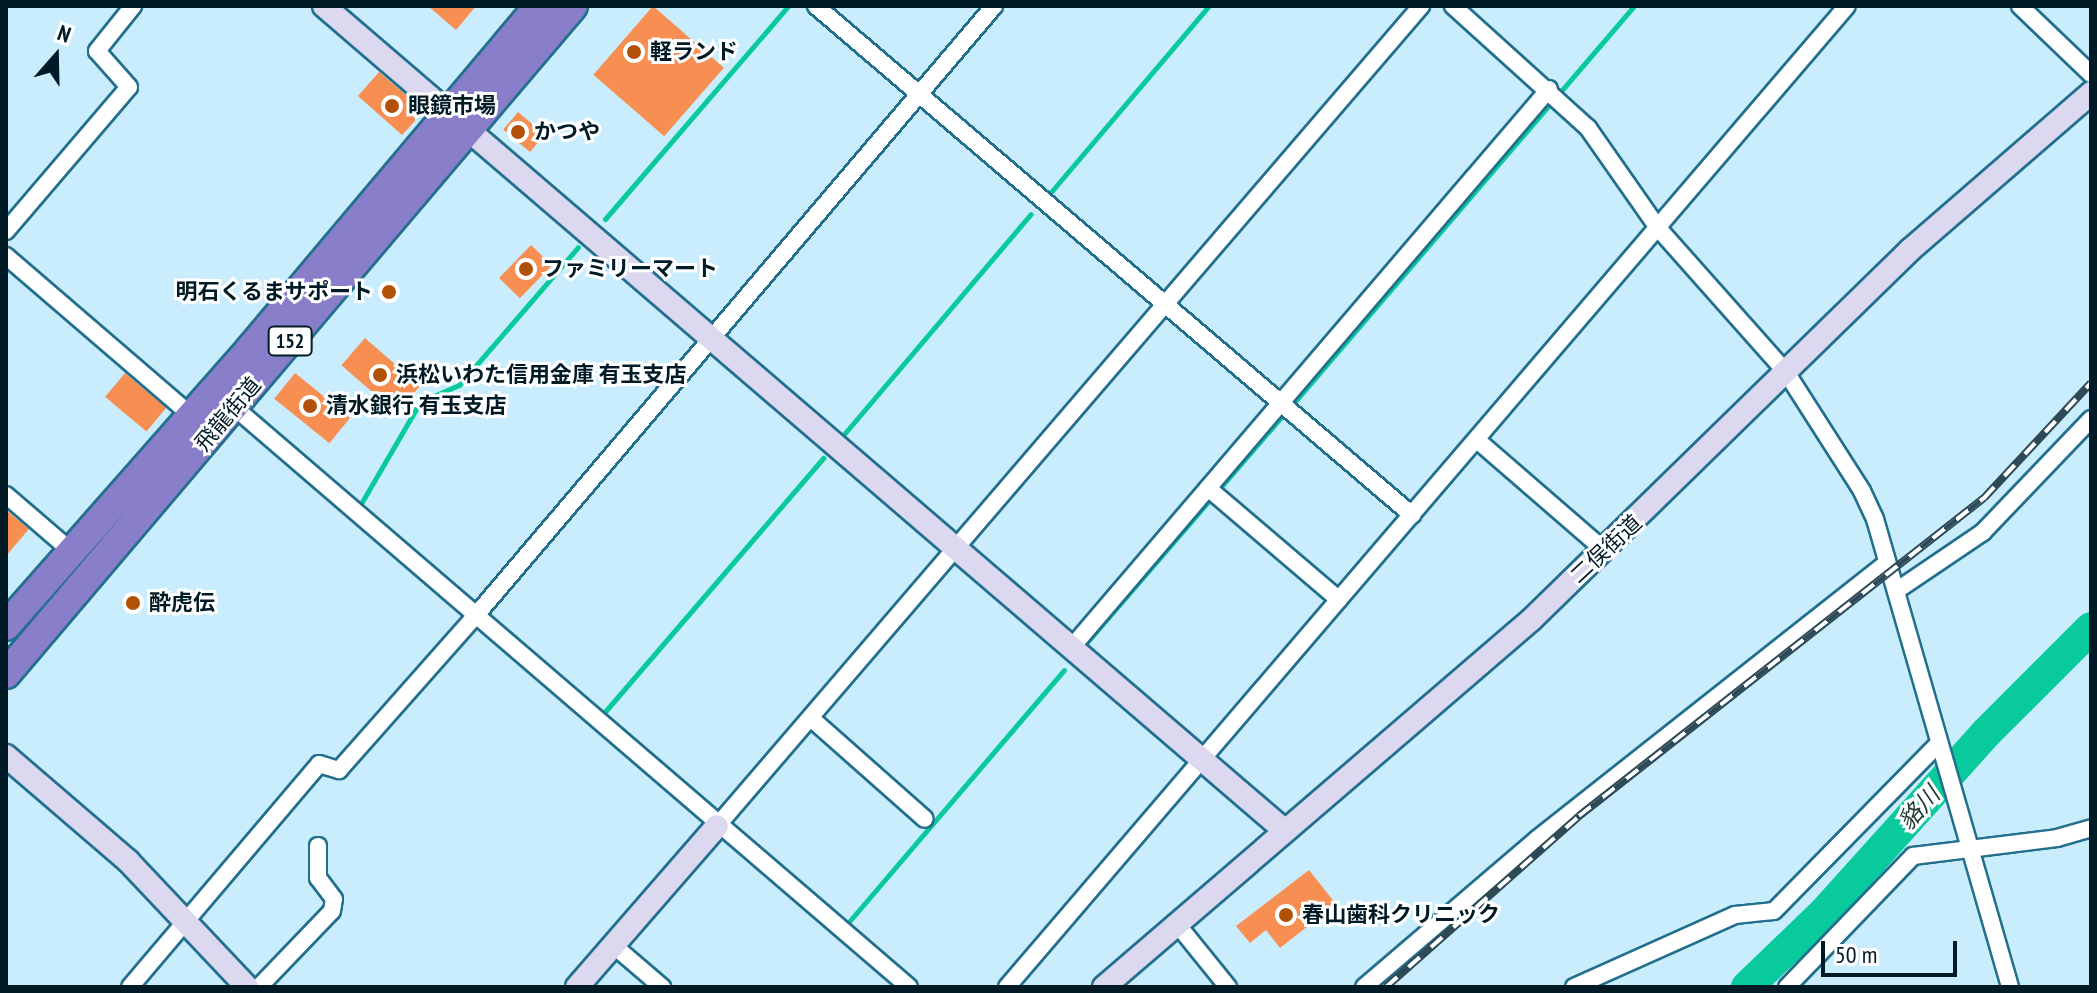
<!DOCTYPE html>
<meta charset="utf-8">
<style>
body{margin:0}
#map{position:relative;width:2097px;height:993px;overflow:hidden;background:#caedfe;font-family:"PT Sans Narrow","Noto Sans JP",sans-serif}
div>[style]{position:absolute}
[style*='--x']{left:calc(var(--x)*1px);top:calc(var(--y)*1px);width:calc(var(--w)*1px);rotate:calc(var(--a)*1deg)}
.stream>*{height:5px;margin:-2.5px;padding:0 2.5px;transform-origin:2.5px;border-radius:2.5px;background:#09ca9c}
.river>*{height:32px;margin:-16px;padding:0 16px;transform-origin:16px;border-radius:16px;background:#09ca9c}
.building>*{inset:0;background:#f88f52;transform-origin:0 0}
.roads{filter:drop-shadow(2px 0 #226f8e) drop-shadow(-2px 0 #226f8e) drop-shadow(0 2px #226f8e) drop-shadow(0 -2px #226f8e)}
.street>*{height:16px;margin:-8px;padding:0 8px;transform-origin:8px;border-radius:8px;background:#fff}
.secondary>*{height:22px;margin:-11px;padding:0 11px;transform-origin:11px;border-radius:11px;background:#dbd8ef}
.highway>*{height:28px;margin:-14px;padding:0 14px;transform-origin:14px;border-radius:14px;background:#887ec9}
.rail>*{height:8px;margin-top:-4px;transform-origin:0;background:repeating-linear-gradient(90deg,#fff 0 15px,#2e4a57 0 30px);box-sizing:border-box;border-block:2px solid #2e4a57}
.dots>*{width:22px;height:22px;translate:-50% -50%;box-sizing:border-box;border:4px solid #fff;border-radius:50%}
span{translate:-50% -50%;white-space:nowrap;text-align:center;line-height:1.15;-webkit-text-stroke:6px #fff;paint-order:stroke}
.shield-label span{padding:2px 6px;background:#fff;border:2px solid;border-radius:6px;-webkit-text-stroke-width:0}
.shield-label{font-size:20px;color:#001a26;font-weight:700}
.poi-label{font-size:22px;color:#001a26;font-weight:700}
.left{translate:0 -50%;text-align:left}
.right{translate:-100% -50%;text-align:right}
.street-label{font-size:22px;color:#001a26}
.water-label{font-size:24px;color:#1f382f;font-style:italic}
.frame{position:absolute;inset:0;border:8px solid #001a26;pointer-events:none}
.north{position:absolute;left:16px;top:16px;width:80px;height:80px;-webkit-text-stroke:6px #fff;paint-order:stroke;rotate:20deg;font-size:22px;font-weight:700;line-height:32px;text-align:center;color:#001a26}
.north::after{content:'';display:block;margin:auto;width:28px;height:36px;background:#001a26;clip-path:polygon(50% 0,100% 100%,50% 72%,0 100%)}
.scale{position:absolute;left:1821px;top:941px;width:136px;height:36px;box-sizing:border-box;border:4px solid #001a26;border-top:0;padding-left:10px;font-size:24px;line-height:28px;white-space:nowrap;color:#001a26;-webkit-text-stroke:6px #fff;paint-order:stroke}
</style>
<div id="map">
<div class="stream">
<div style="--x:1051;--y:192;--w:244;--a:-49.7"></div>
<div style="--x:605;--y:219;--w:281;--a:-49.3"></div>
<div style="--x:1291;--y:406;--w:527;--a:-49.39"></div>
<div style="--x:845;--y:433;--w:287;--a:-49.7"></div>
<div style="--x:359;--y:507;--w:121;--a:-59.8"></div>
<div style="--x:420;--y:402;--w:43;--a:-23.6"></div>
<div style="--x:459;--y:385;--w:182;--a:-49.2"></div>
<div style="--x:1087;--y:642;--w:300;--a:-49.2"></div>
<div style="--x:581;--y:695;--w:172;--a:40.5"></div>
<div style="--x:603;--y:714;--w:338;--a:-49.3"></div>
<div style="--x:843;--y:920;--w:6;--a:45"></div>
<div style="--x:847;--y:924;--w:334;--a:-49.5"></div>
</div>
<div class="river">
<div style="--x:1747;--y:987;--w:107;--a:-43.9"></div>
<div style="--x:1824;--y:913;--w:242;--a:-48"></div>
<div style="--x:1986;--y:733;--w:148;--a:-45"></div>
</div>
<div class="building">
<div style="clip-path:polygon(428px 6px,476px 6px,456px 30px)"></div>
<div style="left:653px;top:6px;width:94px;height:91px;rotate:41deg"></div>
<div style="clip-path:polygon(379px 72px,413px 101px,415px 121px,402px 135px,358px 96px)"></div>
<div style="left:518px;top:112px;width:35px;height:23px;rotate:40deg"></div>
<div style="left:531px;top:245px;width:29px;height:46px;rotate:44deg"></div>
<div style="left:365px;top:338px;width:73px;height:36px;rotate:41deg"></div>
<div style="left:125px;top:373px;width:54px;height:31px;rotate:40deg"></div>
<div style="left:295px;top:373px;width:71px;height:33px;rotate:39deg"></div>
<div style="clip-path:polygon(6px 510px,29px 529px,6px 556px)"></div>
<div style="clip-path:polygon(1309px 870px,1336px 904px,1280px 948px,1266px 930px,1250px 943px,1236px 926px)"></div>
</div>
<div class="roads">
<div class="street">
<div style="--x:816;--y:6;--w:784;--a:40.5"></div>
<div style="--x:1453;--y:6;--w:182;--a:42.1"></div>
<div style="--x:1588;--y:128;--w:122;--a:55"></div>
<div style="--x:1658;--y:228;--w:193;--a:48.4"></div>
<div style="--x:1786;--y:372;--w:141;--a:57.4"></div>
<div style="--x:1862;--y:491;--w:31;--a:65"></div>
<div style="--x:1875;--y:519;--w:487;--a:73.9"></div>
<div style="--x:2020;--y:6;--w:98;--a:43.8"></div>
<div style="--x:6;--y:231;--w:189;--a:-49.5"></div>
<div style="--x:129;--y:87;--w:48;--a:-131.6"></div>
<div style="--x:97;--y:51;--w:58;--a:-51.3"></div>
<div style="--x:6;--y:256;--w:245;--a:40.7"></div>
<div style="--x:234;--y:407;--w:890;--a:40.67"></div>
<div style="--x:1477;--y:440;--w:168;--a:40.9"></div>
<div style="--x:1208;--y:488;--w:172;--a:40.5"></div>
<div style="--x:6;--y:495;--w:86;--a:40.7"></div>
<div style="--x:1896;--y:591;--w:105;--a:-34.1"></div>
<div style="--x:1983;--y:532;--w:156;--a:-46.3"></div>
<div style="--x:1072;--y:647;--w:734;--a:-49.47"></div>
<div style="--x:813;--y:720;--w:149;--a:41.5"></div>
<div style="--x:717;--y:826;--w:1081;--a:-49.35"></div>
<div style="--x:1177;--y:924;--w:81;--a:51"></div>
<div style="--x:613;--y:945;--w:65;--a:40.6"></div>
<div style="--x:130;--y:987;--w:292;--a:-49.7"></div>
<div style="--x:319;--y:764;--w:21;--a:17"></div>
<div style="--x:339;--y:770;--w:208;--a:-48.5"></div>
<div style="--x:477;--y:614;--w:798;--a:-49.62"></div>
<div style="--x:259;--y:987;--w:105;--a:-46.2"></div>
<div style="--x:332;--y:911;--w:12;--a:-81"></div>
<div style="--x:334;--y:899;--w:26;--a:-127"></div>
<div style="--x:318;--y:878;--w:32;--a:-90"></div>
<div style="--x:1007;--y:987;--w:1291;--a:-49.43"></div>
<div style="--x:1364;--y:987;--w:228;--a:-40.5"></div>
<div style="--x:1537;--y:839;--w:445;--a:-38.3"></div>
<div style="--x:1574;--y:987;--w:176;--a:-24.1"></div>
<div style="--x:1735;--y:915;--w:39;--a:-6"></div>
<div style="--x:1774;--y:911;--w:235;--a:-45.5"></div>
<div style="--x:1787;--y:987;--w:182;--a:-46.1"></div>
<div style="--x:1913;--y:856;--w:145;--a:-7.1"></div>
<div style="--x:2057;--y:838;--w:35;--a:-16"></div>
</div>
<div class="secondary">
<div style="--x:324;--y:6;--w:1265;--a:40.64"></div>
<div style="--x:6;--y:756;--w:161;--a:40.7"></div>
<div style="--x:128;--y:861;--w:173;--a:46.6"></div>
<div style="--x:577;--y:987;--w:213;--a:-49"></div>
<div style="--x:1104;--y:987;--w:563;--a:-40.68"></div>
<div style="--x:1531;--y:620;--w:530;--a:-44.31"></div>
<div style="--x:1910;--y:250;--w:240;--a:-40.9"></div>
</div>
<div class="highway">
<div style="--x:6;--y:626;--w:369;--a:-48.6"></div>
<div style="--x:250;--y:349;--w:449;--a:-49.9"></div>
<div style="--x:6;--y:674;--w:876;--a:-49.68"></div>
</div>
</div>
<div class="rail">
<div style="--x:1386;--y:987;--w:258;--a:-41.5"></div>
<div style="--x:1579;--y:816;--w:515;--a:-38.14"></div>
<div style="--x:1984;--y:498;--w:157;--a:-47.1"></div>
</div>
<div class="dots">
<div style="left:634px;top:52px;background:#b15107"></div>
<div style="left:392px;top:106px;background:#b15107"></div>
<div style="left:518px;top:132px;background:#b15107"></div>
<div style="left:526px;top:269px;background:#b15107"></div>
<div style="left:389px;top:292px;background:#b15107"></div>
<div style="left:380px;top:375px;background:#b15107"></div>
<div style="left:310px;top:406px;background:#b15107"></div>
<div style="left:133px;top:603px;background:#b15107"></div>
<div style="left:1286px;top:915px;background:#b15107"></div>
</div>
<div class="shield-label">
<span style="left:290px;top:341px">152</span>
</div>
<div class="poi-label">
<span class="left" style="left:650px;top:52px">軽ランド</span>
<span class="left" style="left:408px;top:106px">眼鏡市場</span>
<span class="left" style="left:534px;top:132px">かつや</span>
<span class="left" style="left:542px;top:269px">ファミリーマート</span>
<span class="right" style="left:373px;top:292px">明石くるまサポート</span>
<span class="left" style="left:396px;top:375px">浜松いわた信用金庫 有玉支店</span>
<span class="left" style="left:326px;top:406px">清水銀行 有玉支店</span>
<span class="left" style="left:149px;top:603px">酔虎伝</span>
<span class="left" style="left:1302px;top:915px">春山歯科クリニック</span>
</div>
<div class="street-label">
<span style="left:228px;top:414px;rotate:-50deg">飛龍街道</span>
<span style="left:1606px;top:549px;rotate:-43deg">二俣街道</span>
</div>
<div class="water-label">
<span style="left:1919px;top:808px;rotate:-48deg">貉川</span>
</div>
<div class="frame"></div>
<div class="north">N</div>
<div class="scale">50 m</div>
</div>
